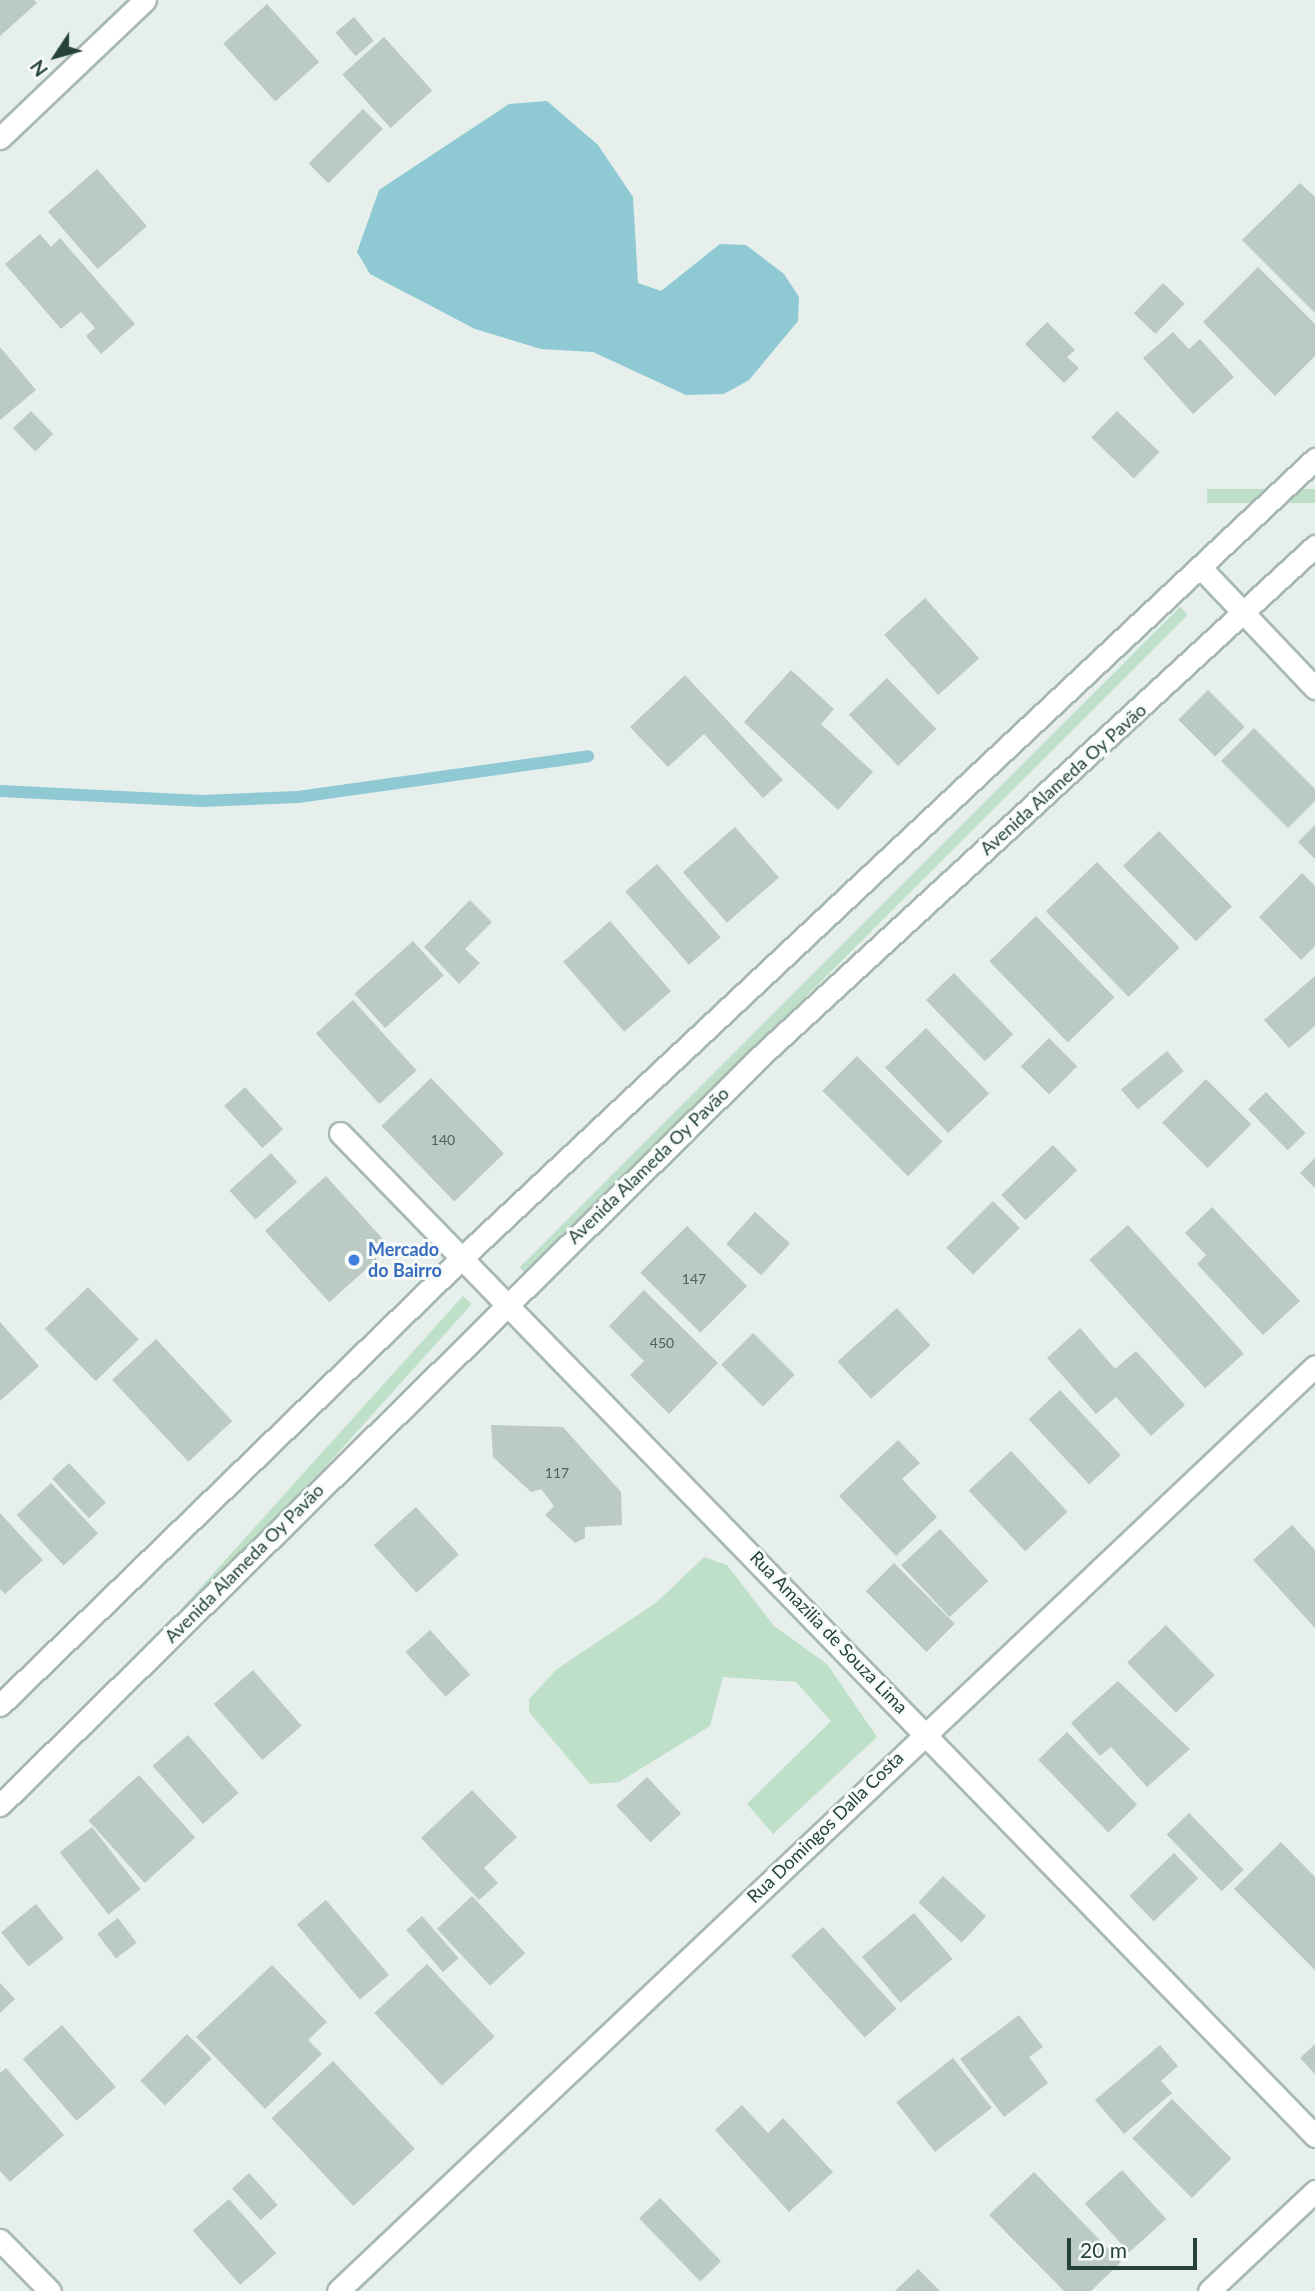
<!DOCTYPE html>
<meta charset="utf-8">
<style>
body{margin:0}
#map{position:relative;width:1315px;height:2291px;overflow:hidden;background:#e6efeb;font-family:Lato,sans-serif}
div>[style]{position:absolute}
[style*='--x']{left:calc(var(--x)*1px);top:calc(var(--y)*1px);width:calc(var(--w)*1px);rotate:calc(var(--a)*1deg)}
.green>*{inset:0;background:#bfe0c8;transform-origin:0 0}
.water>*{inset:0;background:#8ec9d4}
.stream>*{height:12px;margin:-6px;padding:0 6px;transform-origin:6px;border-radius:6px;background:#8ec9d4}
.building>*{inset:0;background:#bbcac4;transform-origin:0 0}
.roads{filter:drop-shadow(2px 0 #a8b8b2) drop-shadow(-2px 0 #a8b8b2) drop-shadow(0 2px #a8b8b2) drop-shadow(0 -2px #a8b8b2)}
.minor>*{height:21px;margin:-10.5px;padding:0 10.5px;transform-origin:10.5px;border-radius:10.5px;background:#fff}
.tertiary>*{height:21px;margin:-10.5px;padding:0 10.5px;transform-origin:10.5px;border-radius:10.5px;background:#fff}
.dots>*{width:19px;height:19px;translate:-50% -50%;box-sizing:border-box;border:4px solid #f7fbf9;border-radius:50%}
span{translate:-50% -50%;white-space:nowrap;text-align:center;line-height:1.15;-webkit-text-stroke:6px #f7fbf9;paint-order:stroke}
.number-label{font-size:14px;color:#4a645c}
.number-label span{-webkit-text-stroke-width:0}
.street-label{font-size:18px;color:#24423a}
.shop-label{font-size:18px;color:#366cbe;font-weight:700}
.left{translate:0 -50%;text-align:left}
.north{position:absolute;left:21px;top:21px;width:70px;height:70px;-webkit-text-stroke:5px #f7fbf9;paint-order:stroke;rotate:234deg;font-size:19px;font-weight:700;line-height:28px;text-align:center;color:#24423a}
.north::after{content:'';display:block;margin:auto;width:24px;height:32px;background:#24423a;clip-path:polygon(50% 0,100% 100%,50% 72%,0 100%)}
.scale{position:absolute;left:1067px;top:2238px;width:130px;height:32px;box-sizing:border-box;border:4px solid #24423a;border-top:0;padding-left:9px;font-size:21px;line-height:24px;white-space:nowrap;color:#24423a;-webkit-text-stroke:5px #f7fbf9;paint-order:stroke}
</style>
<div id="map">
<div class="green">
<div style="left:1315px;top:489px;width:14px;height:108px;rotate:90deg"></div>
<div style="left:1180px;top:607px;width:11px;height:934px;rotate:45deg"></div>
<div style="left:463px;top:1296px;width:12px;height:646px;rotate:42deg"></div>
<div style="clip-path:polygon(704px 1557px,727px 1565px,774px 1626px,827px 1664px,877px 1737px,773px 1834px,747px 1804px,831px 1721px,796px 1682px,723px 1677px,710px 1726px,619px 1782px,590px 1784px,529px 1712px,529px 1699px,557px 1669px,657px 1602px)"></div>
</div>
<div class="water">
<div style="clip-path:polygon(547px 101px,598px 145px,633px 197px,638px 283px,661px 291px,720px 244px,746px 245px,784px 274px,799px 297px,798px 321px,749px 380px,724px 394px,686px 395px,593px 352px,541px 349px,475px 329px,370px 274px,357px 252px,379px 190px,509px 104px)"></div>
</div>
<div class="stream">
<div style="--x:0;--y:791;--w:203;--a:2.8"></div>
<div style="--x:203;--y:801;--w:95;--a:-2.4"></div>
<div style="--x:298;--y:797;--w:293;--a:-8"></div>
</div>
<div class="building">
<div style="clip-path:polygon(0 0,34px 0,37px 3px,0 36px)"></div>
<div style="left:267px;top:4px;width:78px;height:59px;rotate:48deg"></div>
<div style="left:354px;top:17px;width:31px;height:24px;rotate:50deg"></div>
<div style="left:384px;top:37px;width:72px;height:56px;rotate:48deg"></div>
<div style="left:363px;top:109px;width:28px;height:77px;rotate:45deg"></div>
<div style="left:97px;top:169px;width:76px;height:65px;rotate:49deg"></div>
<div style="clip-path:polygon(1300px 183px,1315px 197px,1315px 313px,1242px 240px)"></div>
<div style="clip-path:polygon(40px 234px,51px 247px,60px 238px,135px 324px,101px 354px,86px 336px,95px 328px,81px 312px,61px 329px,5px 264px)"></div>
<div style="clip-path:polygon(1258px 267px,1315px 324px,1315px 356px,1275px 396px,1203px 322px)"></div>
<div style="left:1163px;top:283px;width:30px;height:42px;rotate:44deg"></div>
<div style="clip-path:polygon(1047px 322px,1075px 350px,1067px 357px,1079px 368px,1064px 383px,1025px 344px)"></div>
<div style="clip-path:polygon(1173px 332px,1189px 349px,1200px 339px,1234px 377px,1193px 414px,1143px 358px)"></div>
<div style="clip-path:polygon(0 347px,36px 390px,0 420px)"></div>
<div style="left:31px;top:411px;width:32px;height:25px;rotate:46deg"></div>
<div style="left:1117px;top:411px;width:59px;height:37px;rotate:44deg"></div>
<div style="left:925px;top:598px;width:81px;height:55px;rotate:48deg"></div>
<div style="clip-path:polygon(791px 670px,834px 709px,821px 724px,873px 772px,838px 810px,744px 722px)"></div>
<div style="clip-path:polygon(685px 675px,783px 780px,763px 798px,704px 734px,668px 767px,630px 727px)"></div>
<div style="left:887px;top:678px;width:71px;height:53px;rotate:46deg"></div>
<div style="left:1208px;top:690px;width:52px;height:42px;rotate:45deg"></div>
<div style="clip-path:polygon(1254px 728px,1315px 789px,1315px 801px,1288px 828px,1221px 761px)"></div>
<div style="clip-path:polygon(1315px 825px,1315px 859px,1298px 842px)"></div>
<div style="left:735px;top:827px;width:67px;height:69px;rotate:49deg"></div>
<div style="left:1159px;top:831px;width:105px;height:50px;rotate:46deg"></div>
<div style="left:1097px;top:862px;width:119px;height:71px;rotate:46deg"></div>
<div style="left:657px;top:864px;width:97px;height:42px;rotate:49deg"></div>
<div style="clip-path:polygon(1302px 873px,1315px 886px,1315px 946px,1301px 960px,1259px 917px)"></div>
<div style="clip-path:polygon(470px 900px,492px 922px,465px 949px,480px 963px,459px 984px,424px 947px)"></div>
<div style="left:1036px;top:916px;width:113px;height:65px;rotate:46deg"></div>
<div style="left:610px;top:921px;width:93px;height:62px;rotate:49deg"></div>
<div style="left:413px;top:941px;width:46px;height:79px;rotate:48deg"></div>
<div style="left:954px;top:973px;width:85px;height:39px;rotate:46deg"></div>
<div style="clip-path:polygon(1315px 976px,1315px 1026px,1289px 1048px,1264px 1020px)"></div>
<div style="left:353px;top:1000px;width:95px;height:50px;rotate:48deg"></div>
<div style="left:926px;top:1028px;width:91px;height:57px;rotate:46deg"></div>
<div style="left:1049px;top:1038px;width:40px;height:40px;rotate:45deg"></div>
<div style="left:1167px;top:1051px;width:26px;height:60px;rotate:50deg"></div>
<div style="left:857px;top:1056px;width:121px;height:49px;rotate:45deg"></div>
<div style="left:431px;top:1078px;width:105px;height:69px;rotate:46deg"></div>
<div style="left:1206px;top:1079px;width:64px;height:62px;rotate:45deg"></div>
<div style="left:245px;top:1087px;width:57px;height:28px;rotate:48deg"></div>
<div style="left:1266px;top:1092px;width:57px;height:25px;rotate:46deg"></div>
<div style="left:1053px;top:1145px;width:35px;height:72px;rotate:46deg"></div>
<div style="left:271px;top:1153px;width:39px;height:56px;rotate:48deg"></div>
<div style="clip-path:polygon(1315px 1158px,1315px 1188px,1300px 1173px)"></div>
<div style="left:326px;top:1176px;width:96px;height:82px;rotate:48deg"></div>
<div style="left:993px;top:1201px;width:38px;height:66px;rotate:45deg"></div>
<div style="clip-path:polygon(1212px 1207px,1300px 1301px,1263px 1335px,1197px 1264px,1206px 1255px,1185px 1233px)"></div>
<div style="left:755px;top:1212px;width:47px;height:43px;rotate:42deg"></div>
<div style="left:1128px;top:1225px;width:173px;height:52px;rotate:48deg"></div>
<div style="left:687px;top:1226px;width:85px;height:66px;rotate:45deg"></div>
<div style="left:88px;top:1287px;width:73px;height:60px;rotate:46deg"></div>
<div style="clip-path:polygon(644px 1290px,718px 1363px,669px 1414px,630px 1375px,644px 1361px,609px 1326px)"></div>
<div style="left:897px;top:1308px;width:50px;height:80px;rotate:48deg"></div>
<div style="clip-path:polygon(0 1322px,39px 1366px,0 1401px)"></div>
<div style="clip-path:polygon(1080px 1328px,1115px 1369px,1136px 1351px,1185px 1405px,1151px 1436px,1116px 1397px,1096px 1414px,1047px 1358px)"></div>
<div style="left:753px;top:1333px;width:59px;height:45px;rotate:45deg"></div>
<div style="left:156px;top:1339px;width:112px;height:60px;rotate:47deg"></div>
<div style="left:1060px;top:1390px;width:89px;height:43px;rotate:47deg"></div>
<div style="clip-path:polygon(491px 1425px,563px 1427px,621px 1492px,622px 1525px,585px 1527px,585px 1538px,575px 1543px,545px 1515px,554px 1506px,541px 1489px,531px 1492px,493px 1457px)"></div>
<div style="clip-path:polygon(898px 1440px,920px 1463px,902px 1479px,937px 1517px,896px 1556px,839px 1496px)"></div>
<div style="left:1011px;top:1451px;width:83px;height:58px;rotate:47deg"></div>
<div style="left:69px;top:1463px;width:54px;height:23px;rotate:47deg"></div>
<div style="left:51px;top:1483px;width:69px;height:47px;rotate:47deg"></div>
<div style="left:416px;top:1507px;width:64px;height:57px;rotate:48deg"></div>
<div style="clip-path:polygon(0 1513px,43px 1560px,5px 1594px,0 1589px)"></div>
<div style="clip-path:polygon(1292px 1525px,1315px 1550px,1315px 1628px,1253px 1560px)"></div>
<div style="left:940px;top:1529px;width:71px;height:53px;rotate:47deg"></div>
<div style="left:894px;top:1563px;width:86px;height:40px;rotate:45deg"></div>
<div style="left:1166px;top:1625px;width:70px;height:54px;rotate:46deg"></div>
<div style="left:430px;top:1630px;width:60px;height:33px;rotate:48deg"></div>
<div style="left:253px;top:1670px;width:74px;height:52px;rotate:49deg"></div>
<div style="clip-path:polygon(1118px 1681px,1190px 1749px,1147px 1787px,1111px 1747px,1100px 1756px,1071px 1723px)"></div>
<div style="left:1067px;top:1732px;width:101px;height:40px;rotate:46deg"></div>
<div style="left:188px;top:1735px;width:77px;height:47px;rotate:49deg"></div>
<div style="left:139px;top:1775px;width:84px;height:68px;rotate:48deg"></div>
<div style="left:647px;top:1777px;width:50px;height:42px;rotate:47deg"></div>
<div style="clip-path:polygon(472px 1790px,517px 1837px,484px 1868px,498px 1883px,479px 1900px,421px 1838px)"></div>
<div style="left:1189px;top:1813px;width:79px;height:31px;rotate:46deg"></div>
<div style="left:92px;top:1827px;width:79px;height:41px;rotate:52deg"></div>
<div style="clip-path:polygon(1281px 1842px,1315px 1877px,1315px 1970px,1234px 1889px)"></div>
<div style="left:1174px;top:1853px;width:35px;height:62px;rotate:46deg"></div>
<div style="left:943px;top:1876px;width:59px;height:36px;rotate:43deg"></div>
<div style="left:472px;top:1896px;width:78px;height:48px;rotate:47deg"></div>
<div style="left:326px;top:1900px;width:98px;height:38px;rotate:50deg"></div>
<div style="left:36px;top:1904px;width:44px;height:45px;rotate:51deg"></div>
<div style="left:914px;top:1913px;width:60px;height:68px;rotate:50deg"></div>
<div style="left:422px;top:1916px;width:56px;height:21px;rotate:49deg"></div>
<div style="left:118px;top:1918px;width:31px;height:26px;rotate:53deg"></div>
<div style="left:823px;top:1927px;width:110px;height:43px;rotate:48deg"></div>
<div style="left:427px;top:1964px;width:99px;height:72px;rotate:47deg"></div>
<div style="clip-path:polygon(272px 1965px,327px 2022px,308px 2040px,322px 2054px,265px 2109px,196px 2037px)"></div>
<div style="clip-path:polygon(0 1983px,15px 1999px,0 2013px)"></div>
<div style="clip-path:polygon(1019px 2015px,1043px 2047px,1029px 2057px,1048px 2083px,1004px 2117px,960px 2059px)"></div>
<div style="left:62px;top:2025px;width:82px;height:52px;rotate:49deg"></div>
<div style="left:187px;top:2034px;width:35px;height:66px;rotate:45deg"></div>
<div style="clip-path:polygon(1315px 2044px,1315px 2074px,1300px 2058px)"></div>
<div style="clip-path:polygon(1160px 2045px,1178px 2066px,1161px 2081px,1172px 2093px,1124px 2134px,1095px 2100px)"></div>
<div style="left:953px;top:2058px;width:63px;height:72px;rotate:52deg"></div>
<div style="left:333px;top:2061px;width:120px;height:84px;rotate:47deg"></div>
<div style="clip-path:polygon(6px 2068px,64px 2135px,10px 2182px,0 2171px,0 2073px)"></div>
<div style="left:1172px;top:2099px;width:84px;height:56px;rotate:45deg"></div>
<div style="clip-path:polygon(742px 2105px,768px 2133px,783px 2118px,833px 2172px,789px 2212px,715px 2130px)"></div>
<div style="left:1122px;top:2170px;width:66px;height:50px;rotate:48deg"></div>
<div style="clip-path:polygon(1034px 2172px,1121px 2262px,1091px 2291px,1064px 2291px,989px 2215px)"></div>
<div style="left:249px;top:2173px;width:43px;height:23px;rotate:48deg"></div>
<div style="left:660px;top:2198px;width:88px;height:29px;rotate:46deg"></div>
<div style="left:229px;top:2199px;width:72px;height:48px;rotate:49deg"></div>
<div style="clip-path:polygon(918px 2269px,940px 2291px,895px 2291px)"></div>
</div>
<div class="roads">
<div class="minor">
<div style="--x:0;--y:138;--w:200;--a:-43.6"></div>
<div style="--x:1200;--y:567;--w:167;--a:46.5"></div>
<div style="--x:340;--y:1133;--w:1399;--a:45.81"></div>
<div style="--x:0;--y:2240;--w:71;--a:45.6"></div>
<div style="--x:338;--y:2291;--w:1345;--a:-43.43"></div>
<div style="--x:1209;--y:2291;--w:146;--a:-43.3"></div>
</div>
<div class="tertiary">
<div style="--x:0;--y:1705;--w:647;--a:-44.06"></div>
<div style="--x:465;--y:1255;--w:1165;--a:-43.12"></div>
<div style="--x:0;--y:1805;--w:1076;--a:-44.55"></div>
<div style="--x:767;--y:1050;--w:745;--a:-42.6"></div>
</div>
</div>
<div class="dots">
<div style="left:354px;top:1260px;background:#3f7fe0"></div>
</div>
<div class="number-label">
<span style="left:443px;top:1140px">140</span>
<span style="left:694px;top:1279px">147</span>
<span style="left:662px;top:1343px">450</span>
<span style="left:557px;top:1473px">117</span>
</div>
<div class="street-label">
<span style="left:1063px;top:779px;rotate:-42deg">Avenida Alameda Oy Pavão</span>
<span style="left:648px;top:1165px;rotate:-44deg">Avenida Alameda Oy Pavão</span>
<span style="left:244px;top:1563px;rotate:-45deg">Avenida Alameda Oy Pavão</span>
<span style="left:829px;top:1632px;rotate:46deg">Rua Amazilia de Souza Lima</span>
<span style="left:825px;top:1827px;rotate:-44deg">Rua Domingos Dalla Costa</span>
</div>
<div class="shop-label">
<span class="left" style="left:368px;top:1260px">Mercado<br>do Bairro</span>
</div>
<div class="north">N</div>
<div class="scale">20 m</div>
</div>
